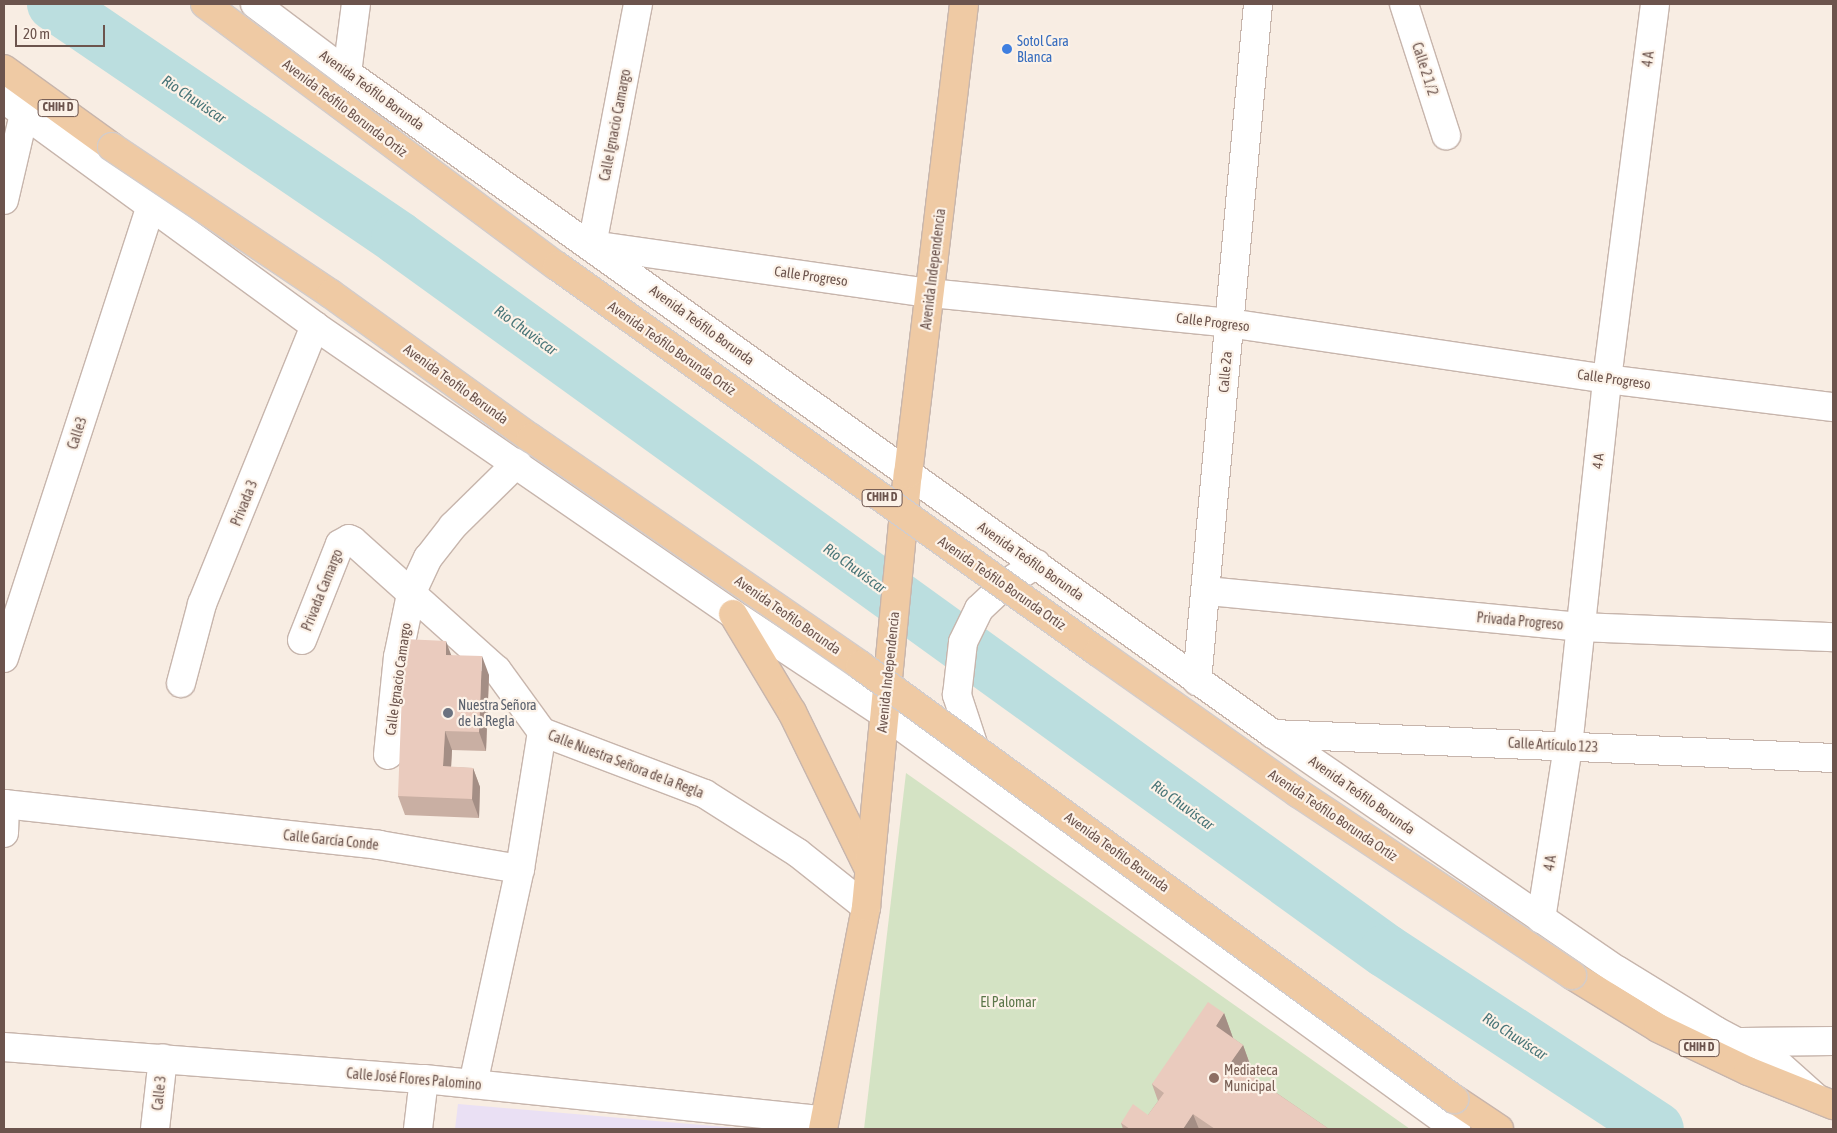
<!DOCTYPE html>
<meta charset="utf-8">
<style>
body{margin:0}
#map{position:relative;width:1837px;height:1133px;overflow:hidden;background:#f8ede3;font-family:"Asap Condensed",sans-serif}
div>[style]{position:absolute}
[style*='--x']{left:calc(var(--x)*1px);top:calc(var(--y)*1px);width:calc(var(--w)*1px);rotate:calc(var(--a)*1deg)}
.education>*{inset:0;background:#eae0f4}
.green>*{inset:0;background:#d4e3c4}
.river>*{height:54px;margin:-27px;padding:0 27px;transform-origin:27px;border-radius:27px;background:#bbdedf}
.roads{filter:drop-shadow(1px 0 #c7b5ac) drop-shadow(-1px 0 #c7b5ac) drop-shadow(0 1px #c7b5ac) drop-shadow(0 -1px #c7b5ac)}
.minor>*{height:28px;margin:-14px;padding:0 14px;transform-origin:14px;border-radius:14px;background:#fff}
.major>*{height:28px;margin:-14px;padding:0 14px;transform-origin:14px;border-radius:14px;background:#efcaa4}
.bridges{filter:drop-shadow(1px 0 #d3ccca) drop-shadow(-1px 0 #d3ccca) drop-shadow(0 1px #d3ccca) drop-shadow(0 -1px #d3ccca)}
.major-bridge>*{height:28px;margin:-14px;padding:0 14px;transform-origin:14px;border-radius:14px;background:#efcaa4}
.wall>*{inset:0;background:#c9afa3}
.shaded-wall>*{inset:0;background:#a48e85}
.building>*{inset:0;background:#eacbbe}
.dots>*{width:14px;height:14px;translate:-50% -50%;box-sizing:border-box;border:2px solid #fcf2e8;border-radius:50%}
span{translate:-50% -50%;white-space:nowrap;text-align:center;line-height:1.15;-webkit-text-stroke:4.5px #fcf2e8;paint-order:stroke}
.shield-label span{padding:1px 4px;background:#fcf2e8;border:1px solid;border-radius:4px;-webkit-text-stroke-width:0}
.shield-label{font-size:12px;color:#6c544d;font-weight:700}
.shop-label{font-size:14px;color:#366cbe}
.left{translate:0 -50%;text-align:left}
.street-label{font-size:14px;color:#6c544d}
.worship-label{font-size:14px;color:#5b616d}
.park-label{font-size:14px;color:#5c774a}
.education-label{font-size:14px;color:#785e54}
.water-label{font-size:15px;color:#477477;font-style:italic}
.frame{position:absolute;inset:0;border:5px solid #6c544d;pointer-events:none}
.scale{position:absolute;left:15px;top:25px;width:90px;height:22px;box-sizing:border-box;border:2px solid #6c544d;border-top:0;padding-left:6px;font-size:15px;line-height:18px;white-space:nowrap;color:#6c544d;-webkit-text-stroke:4px #fcf2e8;paint-order:stroke}
</style>
<div id="map">
<div class="education">
<div style="clip-path:polygon(458px 1104px,749px 1129px,455px 1129px)"></div>
</div>
<div class="green">
<div style="clip-path:polygon(906px 773px,1410px 1129px,864px 1129px)"></div>
</div>
<div class="river">
<div style="--x:54;--y:4;--w:416;--a:34.2"></div>
<div style="--x:398;--y:238;--w:1218;--a:35.82"></div>
<div style="--x:1386;--y:951;--w:324;--a:33.3"></div>
</div>
<div class="roads">
<div class="minor">
<div style="--x:255;--y:4;--w:115;--a:36.9"></div>
<div style="--x:347;--y:73;--w:1138;--a:35.52"></div>
<div style="--x:1273;--y:734;--w:417;--a:34.5"></div>
<div style="--x:1617;--y:970;--w:116;--a:31.6"></div>
<div style="--x:1716;--y:1031;--w:69;--a:27.7"></div>
<div style="--x:1777;--y:1063;--w:51;--a:41.8"></div>
<div style="--x:638;--y:4;--w:245;--a:100.8"></div>
<div style="--x:592;--y:245;--w:341;--a:8.1"></div>
<div style="--x:930;--y:293;--w:300;--a:5.7"></div>
<div style="--x:1228;--y:323;--w:383;--a:8.4"></div>
<div style="--x:1607;--y:379;--w:228;--a:7.1"></div>
<div style="--x:1404;--y:4;--w:138;--a:72.2"></div>
<div style="--x:347;--y:73;--w:70;--a:-82.6"></div>
<div style="--x:4;--y:99;--w:385;--a:36.1"></div>
<div style="--x:315;--y:326;--w:508;--a:34.57"></div>
<div style="--x:733;--y:614;--w:181;--a:33.5"></div>
<div style="--x:884;--y:714;--w:707;--a:35.96"></div>
<div style="--x:4;--y:200;--w:88;--a:-76.9"></div>
<div style="--x:1207;--y:591;--w:376;--a:5.5"></div>
<div style="--x:1581;--y:627;--w:252;--a:2.3"></div>
<div style="--x:302;--y:640;--w:103;--a:-68.4"></div>
<div style="--x:340;--y:544;--w:10;--a:-29"></div>
<div style="--x:349;--y:539;--w:4;--a:27"></div>
<div style="--x:353;--y:541;--w:193;--a:41.9"></div>
<div style="--x:497;--y:670;--w:77;--a:54"></div>
<div style="--x:542;--y:732;--w:174;--a:20.8"></div>
<div style="--x:705;--y:794;--w:110;--a:32.4"></div>
<div style="--x:798;--y:853;--w:87;--a:38.5"></div>
<div style="--x:4;--y:658;--w:473;--a:-72"></div>
<div style="--x:1197;--y:681;--w:680;--a:-84.85"></div>
<div style="--x:181;--y:683;--w:82;--a:-75.1"></div>
<div style="--x:202;--y:604;--w:300;--a:-67.9"></div>
<div style="--x:1273;--y:734;--w:561;--a:2.45"></div>
<div style="--x:388;--y:755;--w:99;--a:-84.2"></div>
<div style="--x:398;--y:657;--w:64;--a:-78.3"></div>
<div style="--x:411;--y:594;--w:40;--a:-65"></div>
<div style="--x:428;--y:558;--w:41;--a:-52"></div>
<div style="--x:453;--y:526;--w:90;--a:-44.5"></div>
<div style="--x:979;--y:762;--w:71;--a:-108.2"></div>
<div style="--x:957;--y:695;--w:53;--a:-83.5"></div>
<div style="--x:963;--y:642;--w:37;--a:-64"></div>
<div style="--x:979;--y:609;--w:38;--a:-43"></div>
<div style="--x:1007;--y:583;--w:35;--a:-33"></div>
<div style="--x:4;--y:804;--w:377;--a:6.2"></div>
<div style="--x:379;--y:845;--w:143;--a:9.7"></div>
<div style="--x:4;--y:833;--w:29;--a:-88"></div>
<div style="--x:1541;--y:919;--w:175;--a:-81.1"></div>
<div style="--x:1568;--y:746;--w:369;--a:-83.9"></div>
<div style="--x:1607;--y:379;--w:378;--a:-82.7"></div>
<div style="--x:1742;--y:1042;--w:91;--a:-0.6"></div>
<div style="--x:4;--y:1047;--w:421;--a:4.4"></div>
<div style="--x:424;--y:1079;--w:402;--a:5.9"></div>
<div style="--x:473;--y:1084;--w:220;--a:-77.7"></div>
<div style="--x:520;--y:869;--w:139;--a:-80.9"></div>
<div style="--x:155;--y:1129;--w:71;--a:-83.6"></div>
<div style="--x:418;--y:1129;--w:50;--a:-83.2"></div>
</div>
<div class="major">
<div style="--x:4;--y:69;--w:133;--a:35.8"></div>
<div style="--x:733;--y:614;--w:114;--a:59"></div>
<div style="--x:792;--y:712;--w:170;--a:63.9"></div>
<div style="--x:1572;--y:975;--w:101;--a:31.6"></div>
<div style="--x:1658;--y:1028;--w:100;--a:25.5"></div>
<div style="--x:1748;--y:1071;--w:92;--a:21.8"></div>
<div style="--x:1454;--y:1099;--w:54;--a:33.7"></div>
<div style="--x:823;--y:1129;--w:226;--a:-79"></div>
<div style="--x:866;--y:907;--w:435;--a:-84.5"></div>
<div style="--x:908;--y:474;--w:473;--a:-83.2"></div>
</div>
</div>
<div class="bridges">
<div class="major-bridge">
<div style="--x:205;--y:4;--w:439;--a:36.7"></div>
<div style="--x:557;--y:266;--w:665;--a:35.51"></div>
<div style="--x:1098;--y:652;--w:245;--a:35.2"></div>
<div style="--x:1298;--y:793;--w:329;--a:33.6"></div>
<div style="--x:112;--y:147;--w:264;--a:33.9"></div>
<div style="--x:331;--y:294;--w:246;--a:35.8"></div>
<div style="--x:531;--y:438;--w:400;--a:34.6"></div>
<div style="--x:860;--y:665;--w:736;--a:36.15"></div>
</div>
</div>
<div class="wall">
<div style="clip-path:polygon(451px 655px,489px 675px,486px 751px,452px 750px,451px 767px,473px 768px,480px 787px,479px 818px,405px 815px,398px 796px)"></div>
<div style="clip-path:polygon(1224px 1013px,1233px 1038px,1243px 1045px,1252px 1070px,1249px 1074px,1329px 1129px,1123px 1129px,1121px 1123px,1148px 1115px,1158px 1101px,1152px 1084px)"></div>
</div>
<div class="shaded-wall">
<div style="clip-path:polygon(446px 641px,453px 660px,446px 655px)"></div>
<div style="clip-path:polygon(482px 656px,489px 675px,486px 751px,479px 732px)"></div>
<div style="clip-path:polygon(445px 731px,452px 750px,450px 786px,443px 766px)"></div>
<div style="clip-path:polygon(473px 768px,480px 787px,479px 818px,472px 799px)"></div>
<div style="clip-path:polygon(1224px 1013px,1233px 1038px,1224px 1051px,1216px 1026px)"></div>
<div style="clip-path:polygon(1243px 1045px,1252px 1070px,1240px 1087px,1231px 1062px)"></div>
<div style="clip-path:polygon(1193px 1114px,1199px 1129px,1183px 1129px)"></div>
</div>
<div class="building">
<div style="clip-path:polygon(404px 639px,446px 641px,446px 655px,482px 656px,479px 732px,445px 731px,443px 766px,473px 768px,472px 799px,398px 796px)"></div>
<div style="clip-path:polygon(1208px 1002px,1224px 1013px,1216px 1026px,1243px 1045px,1231px 1062px,1329px 1129px,1215px 1129px,1193px 1114px,1183px 1129px,1130px 1129px,1121px 1123px,1133px 1104px,1148px 1115px,1164px 1093px,1152px 1084px)"></div>
</div>
<div class="dots">
<div style="left:1007px;top:49px;background:#3f7fe0"></div>
<div style="left:448px;top:713px;background:#6b7280"></div>
<div style="left:1214px;top:1078px;background:#8d6e63"></div>
</div>
<div class="shield-label">
<span style="left:58px;top:108px">CHIH D</span>
<span style="left:882px;top:498px">CHIH D</span>
<span style="left:1699px;top:1048px">CHIH D</span>
</div>
<div class="shop-label">
<span class="left" style="left:1017px;top:49px">Sotol Cara<br>Blanca</span>
</div>
<div class="street-label">
<span style="left:1648px;top:59px;rotate:-83deg">4 A</span>
<span style="left:1425px;top:69px;rotate:72deg">Calle 2 1/2</span>
<span style="left:372px;top:90px;rotate:36deg">Avenida Teófilo Borunda</span>
<span style="left:345px;top:108px;rotate:37deg">Avenida Teófilo Borunda Ortiz</span>
<span style="left:615px;top:125px;rotate:-79deg">Calle Ignacio Camargo</span>
<span style="left:933px;top:269px;rotate:-83deg">Avenida Independencia</span>
<span style="left:811px;top:276px;rotate:8deg">Calle Progreso</span>
<span style="left:1213px;top:322px;rotate:7deg">Calle Progreso</span>
<span style="left:702px;top:325px;rotate:36deg">Avenida Teófilo Borunda</span>
<span style="left:672px;top:348px;rotate:35deg">Avenida Teófilo Borunda Ortiz</span>
<span style="left:1225px;top:372px;rotate:-85deg">Calle 2a</span>
<span style="left:1614px;top:379px;rotate:8deg">Calle Progreso</span>
<span style="left:456px;top:384px;rotate:36deg">Avenida Teofilo Borunda</span>
<span style="left:77px;top:433px;rotate:-72deg">Calle3</span>
<span style="left:1598px;top:461px;rotate:-84deg">4 A</span>
<span style="left:244px;top:503px;rotate:-68deg">Privada 3</span>
<span style="left:1031px;top:561px;rotate:35deg">Avenida Teófilo Borunda</span>
<span style="left:1002px;top:583px;rotate:35deg">Avenida Teófilo Borunda Ortiz</span>
<span style="left:322px;top:590px;rotate:-68deg">Privada Camargo</span>
<span style="left:788px;top:615px;rotate:35deg">Avenida Teofilo Borunda</span>
<span style="left:1520px;top:621px;rotate:5deg">Privada Progreso</span>
<span style="left:888px;top:672px;rotate:-84deg">Avenida Independencia</span>
<span style="left:398px;top:679px;rotate:-82deg">Calle Ignacio Camargo</span>
<span style="left:1553px;top:745px;rotate:3deg">Calle Artículo 123</span>
<span style="left:626px;top:764px;rotate:21deg">Calle Nuestra Señora de la Regla</span>
<span style="left:1362px;top:795px;rotate:35deg">Avenida Teófilo Borunda</span>
<span style="left:1333px;top:815px;rotate:34deg">Avenida Teófilo Borunda Ortiz</span>
<span style="left:331px;top:840px;rotate:6deg">Calle García Conde</span>
<span style="left:1117px;top:852px;rotate:36deg">Avenida Teofilo Borunda</span>
<span style="left:1550px;top:863px;rotate:-81deg">4 A</span>
<span style="left:414px;top:1079px;rotate:5deg">Calle José Flores Palomino</span>
<span style="left:159px;top:1093px;rotate:-84deg">Calle 3</span>
</div>
<div class="worship-label">
<span class="left" style="left:458px;top:713px">Nuestra Señora<br>de la Regla</span>
</div>
<div class="park-label">
<span style="left:1008px;top:1002px">El Palomar</span>
</div>
<div class="education-label">
<span class="left" style="left:1224px;top:1078px">Mediateca<br>Municipal</span>
</div>
<div class="water-label">
<span style="left:194px;top:99px;rotate:34deg">Rio Chuviscar</span>
<span style="left:526px;top:330px;rotate:36deg">Rio Chuviscar</span>
<span style="left:855px;top:568px;rotate:36deg">Rio Chuviscar</span>
<span style="left:1183px;top:805px;rotate:36deg">Rio Chuviscar</span>
<span style="left:1515px;top:1036px;rotate:33deg">Rio Chuviscar</span>
</div>
<div class="frame"></div>
<div class="scale">20 m</div>
</div>
